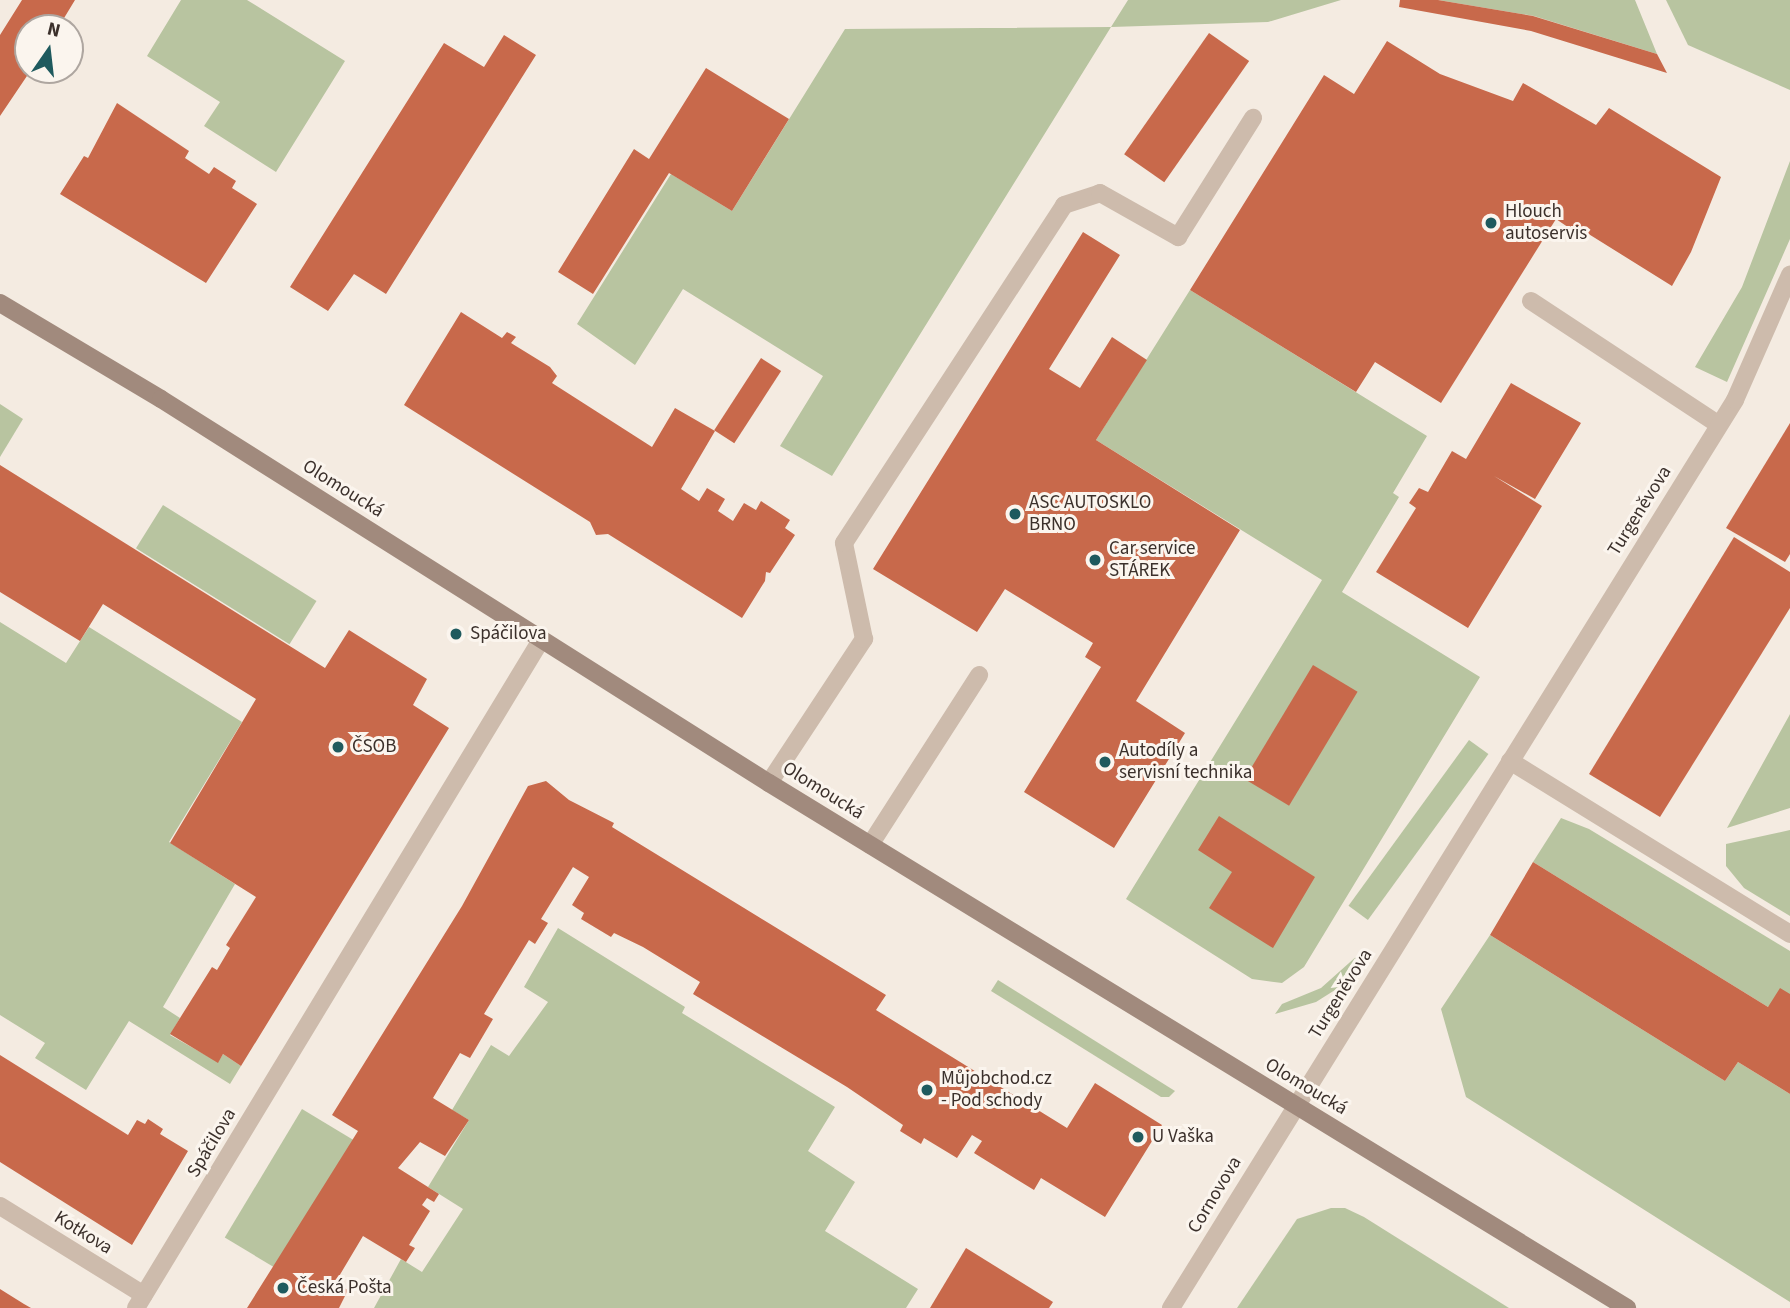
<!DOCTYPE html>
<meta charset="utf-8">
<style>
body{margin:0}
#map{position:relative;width:1790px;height:1308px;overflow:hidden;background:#f4ebe1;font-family:"Source Sans 3",sans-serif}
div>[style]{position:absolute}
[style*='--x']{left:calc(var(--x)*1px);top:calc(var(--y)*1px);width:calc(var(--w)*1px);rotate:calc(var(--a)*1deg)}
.green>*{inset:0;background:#b8c4a0;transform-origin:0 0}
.building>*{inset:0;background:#c8694b;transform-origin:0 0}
.service>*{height:18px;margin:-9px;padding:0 9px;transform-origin:9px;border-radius:9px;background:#cdbbac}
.minor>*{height:18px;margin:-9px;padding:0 9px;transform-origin:9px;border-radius:9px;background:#cdbbac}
.secondary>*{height:18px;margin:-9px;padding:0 9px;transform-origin:9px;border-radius:9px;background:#a18a7d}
.dots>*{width:19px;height:19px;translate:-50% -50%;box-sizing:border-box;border:4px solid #fbf5ee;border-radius:50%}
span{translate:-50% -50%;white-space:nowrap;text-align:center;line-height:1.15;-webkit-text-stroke:6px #fbf5ee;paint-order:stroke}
.poi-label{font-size:19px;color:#3b302b}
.left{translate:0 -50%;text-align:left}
.street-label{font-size:19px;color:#3b302b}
.north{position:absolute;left:14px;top:14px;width:70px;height:70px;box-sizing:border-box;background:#fbf5ee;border:2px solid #aea6a0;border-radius:50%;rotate:14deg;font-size:19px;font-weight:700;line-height:28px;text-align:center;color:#3b302b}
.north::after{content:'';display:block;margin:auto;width:24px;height:32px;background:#1f5a5e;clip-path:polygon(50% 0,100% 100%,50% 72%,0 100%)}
</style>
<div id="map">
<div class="green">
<div style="clip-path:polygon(181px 0,247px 0,345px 61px,276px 172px,204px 126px,220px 102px,147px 56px)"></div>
<div style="clip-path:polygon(1128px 0,1341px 0,1268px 22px,1111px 27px,832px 476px,780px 446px,823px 376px,683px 289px,635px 365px,577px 324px,671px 174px,732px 211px,845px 29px,1111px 27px)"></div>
<div style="clip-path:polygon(1438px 0,1635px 0,1657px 54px,1534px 16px)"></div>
<div style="clip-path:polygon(1666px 0,1790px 0,1790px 90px,1688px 45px)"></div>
<div style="clip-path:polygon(1790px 161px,1790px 239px,1727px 382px,1695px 367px,1742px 287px)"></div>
<div style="clip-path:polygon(1190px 290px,1427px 436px,1393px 493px,1399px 497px,1342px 592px,1480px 677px,1304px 967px,1282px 983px,1252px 979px,1126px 899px,1322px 580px,1096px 440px)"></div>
<div style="clip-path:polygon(0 404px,23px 419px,0 457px)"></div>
<div style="left:163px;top:505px;width:181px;height:51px;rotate:32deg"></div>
<div style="clip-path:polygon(0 622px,66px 663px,89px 627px,242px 722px,169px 842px,235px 884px,163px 1007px,180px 1018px,170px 1035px,218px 1062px,223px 1054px,241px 1066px,230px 1084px,129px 1021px,86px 1090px,35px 1058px,45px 1043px,0 1015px)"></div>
<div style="clip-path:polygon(1790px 714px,1790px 808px,1727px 828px,1789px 716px)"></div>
<div style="left:1469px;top:740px;width:24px;height:205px;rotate:36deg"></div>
<div style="clip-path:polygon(1561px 818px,1589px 829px,1790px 951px,1790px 994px,1768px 1007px,1533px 862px)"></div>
<div style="clip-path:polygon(1790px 830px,1790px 916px,1744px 888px,1726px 866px,1726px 844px)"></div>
<div style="clip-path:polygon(558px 928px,685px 1007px,682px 1013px,835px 1107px,808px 1151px,855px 1182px,825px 1231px,918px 1289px,906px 1308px,374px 1308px,401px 1259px,422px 1272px,463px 1209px,428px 1187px,469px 1120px,452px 1110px,491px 1045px,509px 1056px,548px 1002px,524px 987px)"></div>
<div style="clip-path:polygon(1490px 935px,1725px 1081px,1738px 1062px,1790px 1094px,1790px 1302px,1466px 1097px,1441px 1009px)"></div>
<div style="clip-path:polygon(1358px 955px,1364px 957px,1335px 990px,1316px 1002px,1275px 1014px,1282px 1004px,1321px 988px)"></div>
<div style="clip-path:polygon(998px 980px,1175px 1091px,1169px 1097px,1161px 1097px,991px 991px)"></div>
<div style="left:302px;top:1109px;width:60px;height:150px;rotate:31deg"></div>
<div style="clip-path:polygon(1331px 1208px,1345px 1208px,1364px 1217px,1509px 1308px,1237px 1308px,1297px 1219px)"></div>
</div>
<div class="building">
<div style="clip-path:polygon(22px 0,75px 0,58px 28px,28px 28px,31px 70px,0 116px,0 35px)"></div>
<div style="clip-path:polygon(1400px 0,1438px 0,1533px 16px,1657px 54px,1667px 73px,1531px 31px,1399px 7px)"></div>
<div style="left:1209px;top:33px;width:49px;height:148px;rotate:35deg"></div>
<div style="clip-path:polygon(504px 35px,536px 55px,386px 294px,354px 274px,328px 311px,290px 287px,444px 43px,484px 67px)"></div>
<div style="clip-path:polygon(1387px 41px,1440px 74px,1513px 101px,1523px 83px,1596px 125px,1609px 108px,1721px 177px,1691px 252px,1672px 286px,1587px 233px,1584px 238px,1556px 219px,1441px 403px,1375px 362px,1356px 392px,1190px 290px,1324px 75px,1354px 94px)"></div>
<div style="clip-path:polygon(706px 68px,789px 119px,732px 211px,669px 173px,593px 294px,558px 272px,634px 149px,649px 159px)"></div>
<div style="clip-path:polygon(117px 103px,189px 151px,185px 158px,209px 174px,214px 167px,236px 181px,232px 188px,257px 204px,206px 283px,60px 194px,84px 156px,88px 158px)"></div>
<div style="clip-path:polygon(1083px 232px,1120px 255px,1049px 369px,1080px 388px,1112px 337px,1147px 360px,1096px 440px,1240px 530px,1136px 701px,1185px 733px,1114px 848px,1024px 792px,1101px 667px,1085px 657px,1093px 643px,1005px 589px,977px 632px,873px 569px)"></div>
<div style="clip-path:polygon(461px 312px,502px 338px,507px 332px,516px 337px,511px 343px,550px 367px,557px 376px,552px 383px,652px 447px,675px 408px,715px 431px,681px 489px,699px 501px,707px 488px,725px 499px,718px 511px,733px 521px,744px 503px,756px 510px,761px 501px,790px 520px,785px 528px,795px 535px,770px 573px,766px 572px,765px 581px,742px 618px,608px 534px,596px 535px,590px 522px,404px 405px)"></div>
<div style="left:761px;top:358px;width:24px;height:86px;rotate:33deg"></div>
<div style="clip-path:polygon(1511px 383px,1581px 423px,1535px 499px,1494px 476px,1542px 506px,1468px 628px,1376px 572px,1416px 508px,1409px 503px,1419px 488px,1428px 492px,1452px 451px,1466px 459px)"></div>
<div style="clip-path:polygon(1790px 423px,1790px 554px,1785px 562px,1726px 528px)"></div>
<div style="clip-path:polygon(0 465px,325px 668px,349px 630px,427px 679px,413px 705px,449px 728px,241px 1066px,223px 1054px,218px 1063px,170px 1034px,212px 967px,217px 970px,230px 948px,226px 945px,256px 897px,170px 843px,256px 699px,103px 604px,80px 641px,0 592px)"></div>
<div style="clip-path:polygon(1734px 537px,1790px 572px,1790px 608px,1660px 817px,1589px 774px)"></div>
<div style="left:1313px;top:665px;width:52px;height:133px;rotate:31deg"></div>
<div style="clip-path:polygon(546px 781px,569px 800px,614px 823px,612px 827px,886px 995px,876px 1010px,1067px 1128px,1095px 1083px,1162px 1125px,1105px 1217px,1041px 1178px,1034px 1190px,974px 1153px,982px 1141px,972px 1135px,957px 1158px,924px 1138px,921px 1144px,900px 1131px,903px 1125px,847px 1087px,693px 994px,700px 982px,643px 947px,614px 933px,611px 937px,581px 919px,584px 913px,572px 905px,589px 877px,573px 867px,541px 919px,548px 923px,535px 944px,529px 940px,484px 1014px,493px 1019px,470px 1058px,460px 1053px,433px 1098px,469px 1120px,445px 1156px,420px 1142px,398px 1168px,439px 1194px,434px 1202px,427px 1198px,422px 1205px,430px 1211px,409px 1245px,415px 1248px,406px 1262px,363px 1236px,335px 1283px,348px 1290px,339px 1308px,247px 1308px,358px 1131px,332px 1115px,462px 906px,528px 786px)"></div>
<div style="clip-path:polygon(1219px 816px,1315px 877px,1273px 948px,1209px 908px,1232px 872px,1198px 850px)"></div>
<div style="clip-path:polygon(1533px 862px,1768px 1007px,1780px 988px,1790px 994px,1790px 1094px,1738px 1062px,1725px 1081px,1490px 935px)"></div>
<div style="clip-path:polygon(0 1055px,128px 1135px,137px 1120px,145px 1124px,148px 1119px,163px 1129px,160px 1134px,188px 1151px,132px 1245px,0 1162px)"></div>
<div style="clip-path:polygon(966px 1248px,1053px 1302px,1049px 1308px,930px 1308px)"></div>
<div style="clip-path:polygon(0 1289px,24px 1304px,31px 1308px,0 1308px)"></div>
</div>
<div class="service">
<div style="--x:1531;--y:301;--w:225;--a:33.4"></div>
<div style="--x:769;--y:783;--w:173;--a:-56.6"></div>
<div style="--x:864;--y:639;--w:98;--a:-101.8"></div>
<div style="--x:844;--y:543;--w:403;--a:-56.9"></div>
<div style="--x:1064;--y:205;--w:38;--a:-18"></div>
<div style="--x:1100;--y:193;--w:90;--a:29.4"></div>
<div style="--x:1178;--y:237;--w:141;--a:-57.8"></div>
<div style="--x:870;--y:845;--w:202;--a:-57.3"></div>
</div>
<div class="minor">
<div style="--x:1510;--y:761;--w:329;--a:31.7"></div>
<div style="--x:0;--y:1206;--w:169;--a:31.7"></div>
<div style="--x:136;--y:1308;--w:781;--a:-58.77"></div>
<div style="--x:1171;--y:1308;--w:1069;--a:-58.15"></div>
<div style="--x:1735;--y:400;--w:137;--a:-66.3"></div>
</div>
<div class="secondary">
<div style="--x:0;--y:303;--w:187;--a:30.8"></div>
<div style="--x:161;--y:399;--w:719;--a:32.28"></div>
<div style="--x:769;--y:783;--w:1006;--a:31.46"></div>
</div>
<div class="dots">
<div style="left:1491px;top:223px;background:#1f5a5e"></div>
<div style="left:1015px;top:514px;background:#1f5a5e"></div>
<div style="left:1095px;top:560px;background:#1f5a5e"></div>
<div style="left:456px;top:634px;background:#1f5a5e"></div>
<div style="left:338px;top:747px;background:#1f5a5e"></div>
<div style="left:1105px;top:762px;background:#1f5a5e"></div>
<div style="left:927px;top:1090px;background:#1f5a5e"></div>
<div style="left:1138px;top:1137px;background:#1f5a5e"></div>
<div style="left:283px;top:1288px;background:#1f5a5e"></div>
</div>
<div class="poi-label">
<span class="left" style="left:1505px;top:223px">Hlouch<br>autoservis</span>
<span class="left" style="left:1029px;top:514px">ASC AUTOSKLO<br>BRNO</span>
<span class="left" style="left:1109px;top:560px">Car service<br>STÁREK</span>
<span class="left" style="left:470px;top:634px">Spáčilova</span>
<span class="left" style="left:352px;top:747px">ČSOB</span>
<span class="left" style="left:1119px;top:762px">Autodíly a<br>servisní technika</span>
<span class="left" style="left:941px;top:1090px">Můjobchod.cz<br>- Pod schody</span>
<span class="left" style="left:1152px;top:1137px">U Vaška</span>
<span class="left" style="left:297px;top:1288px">Česká Pošta</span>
</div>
<div class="street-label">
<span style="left:343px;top:489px;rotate:32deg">Olomoucká</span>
<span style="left:1640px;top:511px;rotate:-58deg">Turgeněvova</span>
<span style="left:823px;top:791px;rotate:32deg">Olomoucká</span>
<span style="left:1341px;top:994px;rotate:-58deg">Turgeněvova</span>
<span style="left:1306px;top:1087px;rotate:31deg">Olomoucká</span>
<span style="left:212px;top:1143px;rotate:-59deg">Spáčilova</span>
<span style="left:1215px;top:1195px;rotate:-59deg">Cornovova</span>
<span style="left:83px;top:1233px;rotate:32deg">Kotkova</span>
</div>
<div class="north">N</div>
</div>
